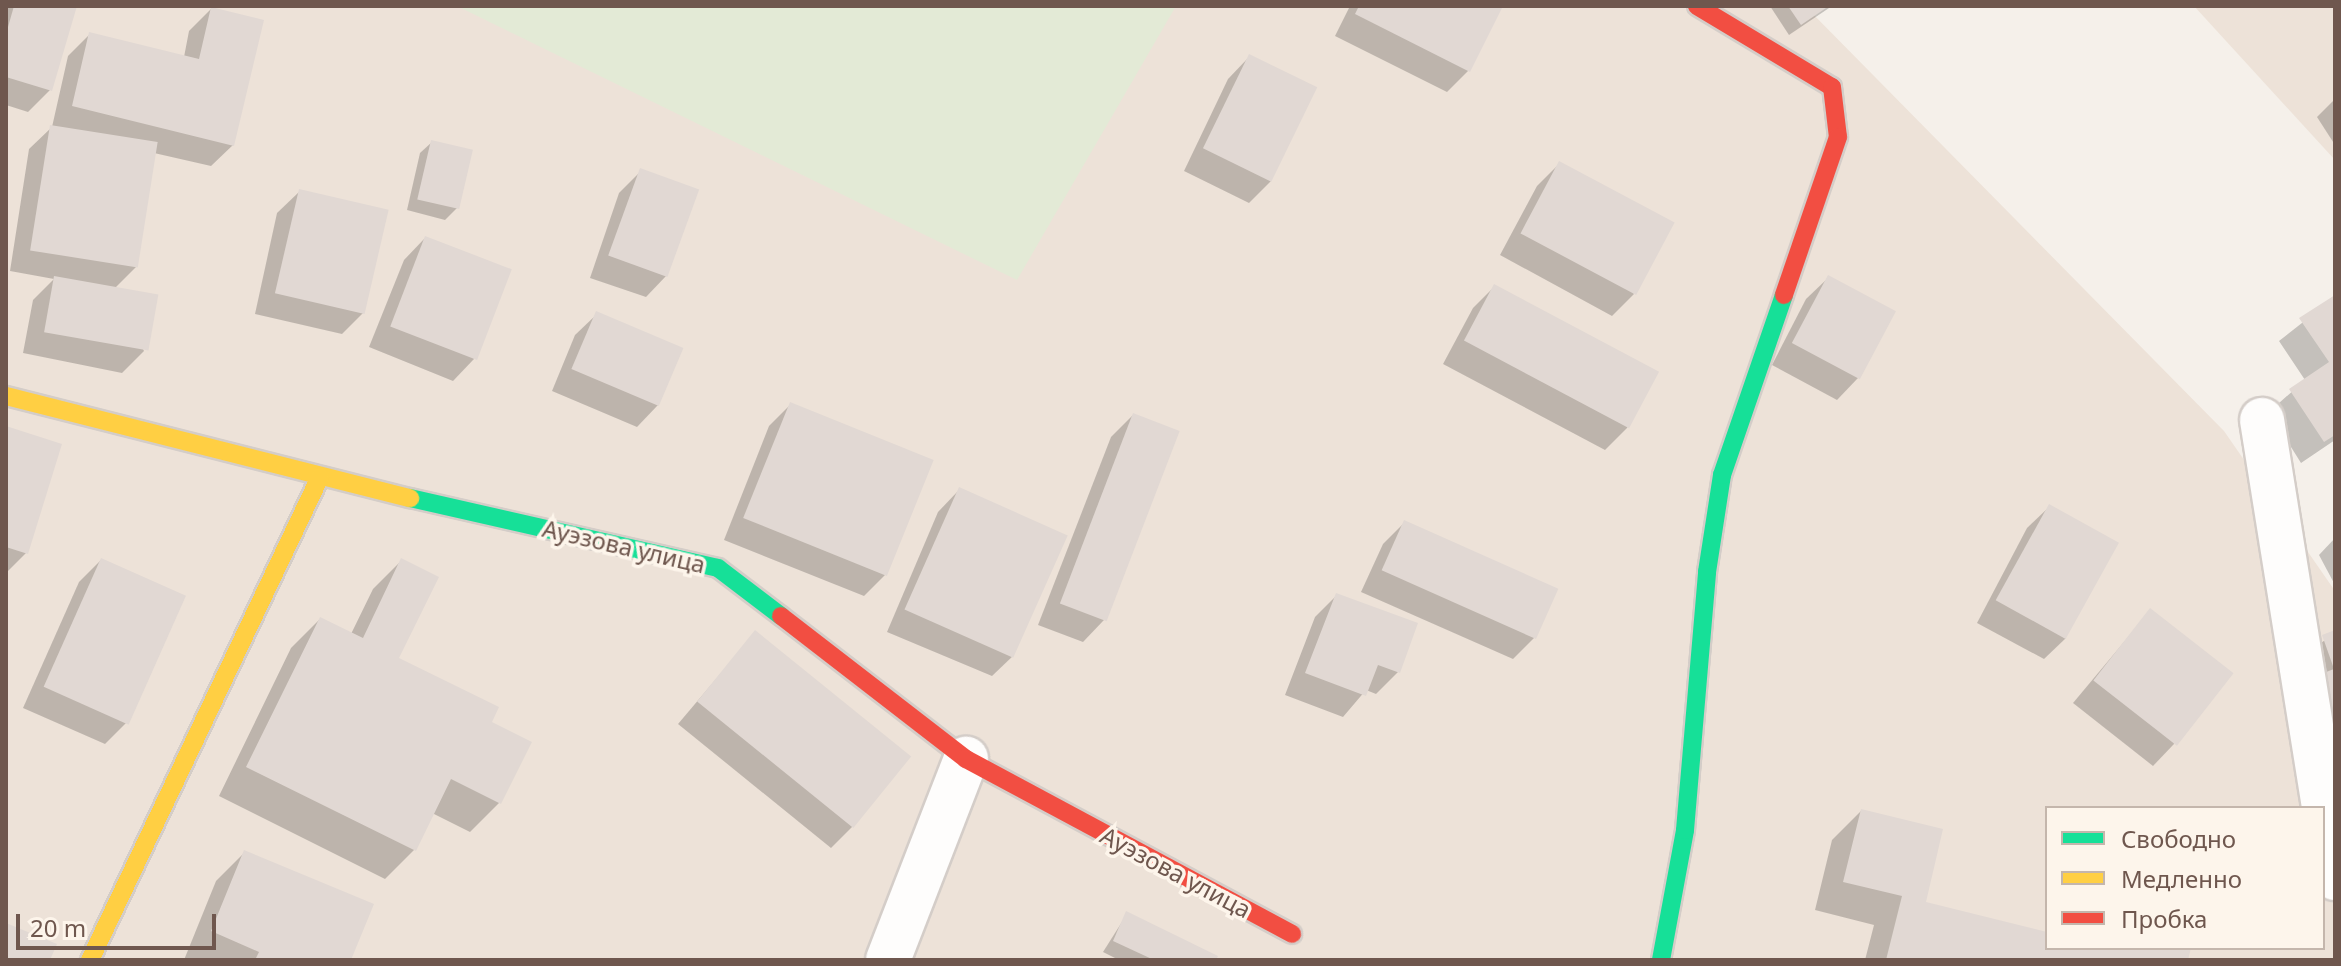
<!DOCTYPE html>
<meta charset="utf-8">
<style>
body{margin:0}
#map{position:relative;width:2341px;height:966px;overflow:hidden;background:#f5f0ea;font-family:"Noto Sans",sans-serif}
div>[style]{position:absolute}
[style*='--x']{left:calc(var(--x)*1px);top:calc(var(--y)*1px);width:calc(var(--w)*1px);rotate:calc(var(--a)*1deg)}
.residential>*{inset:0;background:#ede2d8}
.green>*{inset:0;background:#e3ead6}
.shadow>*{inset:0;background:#0003}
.building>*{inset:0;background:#e1d8d3;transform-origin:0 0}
.roads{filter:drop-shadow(2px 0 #d4cdc8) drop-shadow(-2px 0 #d4cdc8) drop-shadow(0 2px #d4cdc8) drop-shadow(0 -2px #d4cdc8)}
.street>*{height:44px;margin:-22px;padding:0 22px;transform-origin:22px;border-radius:22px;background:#fefdfc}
.fast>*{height:18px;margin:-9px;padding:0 9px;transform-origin:9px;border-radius:9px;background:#16e098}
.slow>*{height:18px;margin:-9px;padding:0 9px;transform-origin:9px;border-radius:9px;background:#ffcf43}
.jam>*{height:18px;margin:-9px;padding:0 9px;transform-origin:9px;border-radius:9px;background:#f24e42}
span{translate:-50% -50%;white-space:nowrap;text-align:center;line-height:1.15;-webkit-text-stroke:7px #fdf5eb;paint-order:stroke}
.street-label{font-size:24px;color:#6f574e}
.frame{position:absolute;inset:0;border:8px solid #6f574e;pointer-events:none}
.legend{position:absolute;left:2045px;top:806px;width:280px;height:144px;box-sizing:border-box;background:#fdf5eb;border:2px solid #c4b6ac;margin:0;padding:10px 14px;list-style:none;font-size:24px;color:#6f574e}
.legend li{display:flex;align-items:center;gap:16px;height:40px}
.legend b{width:40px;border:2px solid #c4b6ac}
.scale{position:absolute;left:16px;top:914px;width:200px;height:36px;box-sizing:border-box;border:4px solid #6f574e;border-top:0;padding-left:10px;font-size:24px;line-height:28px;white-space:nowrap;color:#6f574e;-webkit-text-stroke:6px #fdf5eb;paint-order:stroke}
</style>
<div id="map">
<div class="residential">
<div style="clip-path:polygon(evenodd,6px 6px,1805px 6px,2224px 431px,2335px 591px,2335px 960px,6px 960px,6px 6px,2047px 808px,2323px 808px,2323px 948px,2047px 948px,2047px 808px)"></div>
<div style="clip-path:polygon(2194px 6px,2335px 6px,2335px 160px)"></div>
</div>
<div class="green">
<div style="clip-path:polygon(457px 6px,1176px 6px,1017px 280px)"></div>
</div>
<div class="shadow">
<div style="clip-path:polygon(6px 6px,75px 6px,50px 90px,28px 112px,6px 105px)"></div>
<div style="clip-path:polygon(1350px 6px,1501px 6px,1468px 71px,1447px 92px,1335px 36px)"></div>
<div style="clip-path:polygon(1770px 6px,1832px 6px,1789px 35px)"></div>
<div style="clip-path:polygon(211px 9px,233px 145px,211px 166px,154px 153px,136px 267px,114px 289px,144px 351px,122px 373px,23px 353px,33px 300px,54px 279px,10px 271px,29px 149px,52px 127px,68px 56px,90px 34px,184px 57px,189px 31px)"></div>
<div style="clip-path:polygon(1249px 57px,1271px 181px,1249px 203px,1184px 171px,1228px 79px)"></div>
<div style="clip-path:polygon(2335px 99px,2335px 145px,2317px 117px)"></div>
<div style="clip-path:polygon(432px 142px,457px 208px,445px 220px,407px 210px,420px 153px)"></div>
<div style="clip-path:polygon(1559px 164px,1634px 294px,1612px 316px,1500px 255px,1537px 186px)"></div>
<div style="clip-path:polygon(641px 171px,667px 275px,646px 297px,590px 278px,619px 193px)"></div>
<div style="clip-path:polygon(299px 192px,364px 312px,342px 334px,255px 314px,277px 213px)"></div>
<div style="clip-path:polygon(425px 238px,474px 359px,453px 381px,369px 347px,404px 260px)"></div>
<div style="clip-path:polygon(1828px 278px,1858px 378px,1837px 400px,1772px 365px,1806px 299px)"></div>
<div style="clip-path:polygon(1495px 286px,1657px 372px,1627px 428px,1605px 450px,1443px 364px,1473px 308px)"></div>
<div style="clip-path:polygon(2335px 297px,2335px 440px,2301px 463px,2269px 412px,2305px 380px,2279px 341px)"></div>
<div style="clip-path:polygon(597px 314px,658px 405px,637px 427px,552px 391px,575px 335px)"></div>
<div style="clip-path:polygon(791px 404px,931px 460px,886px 574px,864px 596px,724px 540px,769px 426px)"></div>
<div style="clip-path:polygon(1133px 415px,1104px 620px,1083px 642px,1038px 625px,1111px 437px)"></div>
<div style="clip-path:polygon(6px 428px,26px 553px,6px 573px)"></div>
<div style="clip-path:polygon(959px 490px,1014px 655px,992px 676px,887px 632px,938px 512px)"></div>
<div style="clip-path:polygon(2049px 507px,2066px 638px,2044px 659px,1977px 623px,2027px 528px)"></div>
<div style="clip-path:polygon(1405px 522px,1535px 637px,1513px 659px,1361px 592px,1383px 544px)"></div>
<div style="clip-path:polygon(2335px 538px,2335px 585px,2319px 555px)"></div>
<div style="clip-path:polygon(101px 560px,127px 722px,105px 744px,23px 708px,79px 582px)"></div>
<div style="clip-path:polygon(402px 560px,397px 659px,489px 723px,499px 803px,470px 832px,432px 813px,414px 850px,385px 879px,219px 796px,291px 648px,320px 619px,351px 634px,373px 589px)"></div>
<div style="clip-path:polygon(1337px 595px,1415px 625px,1398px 672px,1376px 694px,1366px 690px,1343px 717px,1285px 695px,1315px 617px)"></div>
<div style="clip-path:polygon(2150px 611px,2174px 744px,2153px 766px,2073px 703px)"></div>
<div style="clip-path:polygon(2335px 632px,2335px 773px,2301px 659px)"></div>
<div style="clip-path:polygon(755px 633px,853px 826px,831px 848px,678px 724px)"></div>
<div style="clip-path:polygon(1861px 811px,1923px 904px,2047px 934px,2047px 948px,2189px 948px,2186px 960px,1865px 960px,1874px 925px,1815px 910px,1832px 840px)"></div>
<div style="clip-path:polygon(245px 852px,349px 960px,184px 960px,216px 881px)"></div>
<div style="clip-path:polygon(1127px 914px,1214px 960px,1119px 960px,1103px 952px)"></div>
</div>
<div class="building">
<div style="clip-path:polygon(14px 6px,77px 6px,52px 91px,6px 77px,6px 34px)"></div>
<div style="clip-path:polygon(1359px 6px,1503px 6px,1470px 72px,1355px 14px)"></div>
<div style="clip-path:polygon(1788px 6px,1829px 6px,1801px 25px)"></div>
<div style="clip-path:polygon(211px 7px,264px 20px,234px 146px,72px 106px,89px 32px,199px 59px)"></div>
<div style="left:1249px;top:54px;width:76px;height:105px;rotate:26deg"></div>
<div style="left:50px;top:125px;width:109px;height:127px;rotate:9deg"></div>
<div style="left:431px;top:140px;width:43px;height:61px;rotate:13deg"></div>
<div style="left:1559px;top:161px;width:131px;height:82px;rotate:28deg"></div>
<div style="left:640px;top:168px;width:63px;height:93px;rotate:20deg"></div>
<div style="left:299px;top:189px;width:92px;height:107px;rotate:13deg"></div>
<div style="left:425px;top:236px;width:93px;height:97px;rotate:21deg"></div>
<div style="left:1828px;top:275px;width:77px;height:77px;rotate:28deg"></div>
<div style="left:54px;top:276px;width:106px;height:57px;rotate:10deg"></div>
<div style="left:1494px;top:284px;width:187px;height:64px;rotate:28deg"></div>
<div style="clip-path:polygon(2335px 295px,2335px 435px,2324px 442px,2289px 389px,2329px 362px,2299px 318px)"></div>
<div style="left:596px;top:311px;width:95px;height:63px;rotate:23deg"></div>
<div style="left:790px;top:402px;width:155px;height:125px;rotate:22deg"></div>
<div style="left:1133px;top:413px;width:50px;height:204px;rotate:21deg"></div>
<div style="clip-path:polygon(6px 426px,62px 444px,28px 554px,6px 547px)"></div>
<div style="left:959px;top:487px;width:119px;height:134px;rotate:24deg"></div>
<div style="left:2049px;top:504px;width:80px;height:110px;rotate:29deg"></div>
<div style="left:1404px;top:520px;width:169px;height:55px;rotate:24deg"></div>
<div style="left:101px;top:558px;width:93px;height:141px;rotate:24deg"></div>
<div style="clip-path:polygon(401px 558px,439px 577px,399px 658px,499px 707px,492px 722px,532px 742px,501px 804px,451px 779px,416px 851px,246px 767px,320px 617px,363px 638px)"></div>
<div style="clip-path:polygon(1336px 593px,1418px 623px,1400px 673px,1378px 665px,1366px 696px,1305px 673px)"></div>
<div style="left:2150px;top:608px;width:106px;height:92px;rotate:38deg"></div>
<div style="left:755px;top:630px;width:201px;height:92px;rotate:39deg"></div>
<div style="clip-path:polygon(2335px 630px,2335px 737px,2313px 677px,2334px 669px,2322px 635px)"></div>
<div style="clip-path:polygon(1861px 809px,1943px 829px,1926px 902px,2047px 932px,2047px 948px,2191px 948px,2188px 960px,1886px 960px,1902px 896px,1843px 882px)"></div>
<div style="clip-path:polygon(244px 850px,374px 904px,351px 960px,255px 960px,259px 952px,211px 931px)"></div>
<div style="clip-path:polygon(1126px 911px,1218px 956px,1216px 960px,1154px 960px,1113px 941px)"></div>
<div style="clip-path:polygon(6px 923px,57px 944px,50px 960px,6px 960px)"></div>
</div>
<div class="roads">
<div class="street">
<div style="--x:2262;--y:420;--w:464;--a:80.9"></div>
<div style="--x:888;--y:960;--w:216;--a:-68.8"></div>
</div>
<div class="fast">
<div style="--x:410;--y:498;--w:316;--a:12.8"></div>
<div style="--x:718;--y:568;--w:79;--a:37.3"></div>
<div style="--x:1661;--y:960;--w:132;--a:-79.5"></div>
<div style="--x:1685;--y:830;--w:259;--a:-85.1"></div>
<div style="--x:1707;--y:572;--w:98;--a:-81.2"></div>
<div style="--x:1722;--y:475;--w:190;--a:-71"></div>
</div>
<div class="slow">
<div style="--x:6;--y:396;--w:417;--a:14.2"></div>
<div style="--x:90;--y:960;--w:535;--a:-64.54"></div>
</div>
<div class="jam">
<div style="--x:1697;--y:6;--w:157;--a:31"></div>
<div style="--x:1832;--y:87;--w:50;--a:83.2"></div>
<div style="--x:1838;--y:137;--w:167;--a:108.9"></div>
<div style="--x:781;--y:616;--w:234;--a:37.7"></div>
<div style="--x:966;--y:759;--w:370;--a:28.2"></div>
</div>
</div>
<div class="street-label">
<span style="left:624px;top:546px;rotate:13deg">Ауэзова улица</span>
<span style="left:1176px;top:872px;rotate:28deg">Ауэзова улица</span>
</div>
<div class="frame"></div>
<ul class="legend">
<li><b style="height:10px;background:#16e098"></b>Свободно</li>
<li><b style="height:10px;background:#ffcf43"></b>Медленно</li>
<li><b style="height:10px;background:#f24e42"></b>Пробка</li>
</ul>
<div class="scale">20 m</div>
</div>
